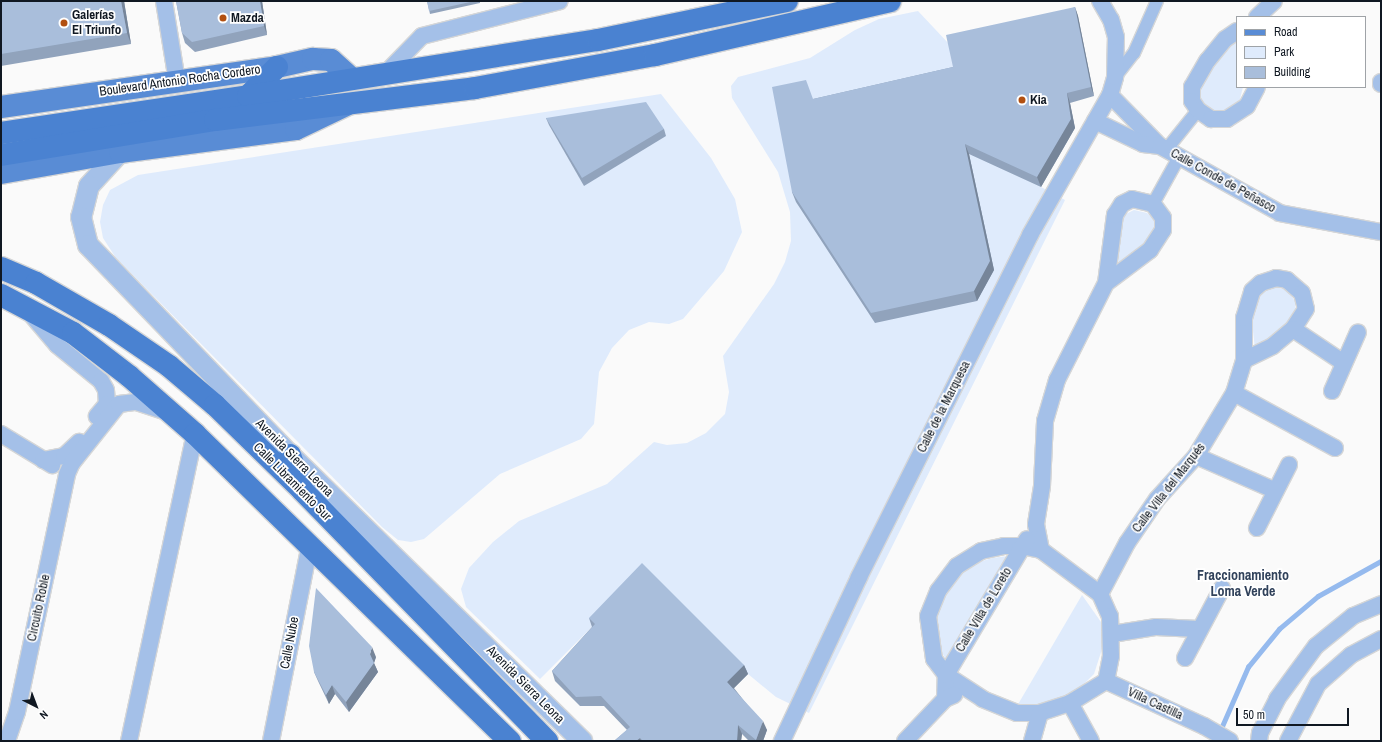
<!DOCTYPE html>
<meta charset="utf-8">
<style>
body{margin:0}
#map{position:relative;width:1382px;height:742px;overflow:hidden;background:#fafafa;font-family:"Archivo Narrow",sans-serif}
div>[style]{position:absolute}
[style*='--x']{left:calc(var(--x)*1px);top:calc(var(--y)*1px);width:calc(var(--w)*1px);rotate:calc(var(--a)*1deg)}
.green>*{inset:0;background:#dfebfc}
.stream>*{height:4.5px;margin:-2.25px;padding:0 2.25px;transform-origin:2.25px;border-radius:2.25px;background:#95baee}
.roads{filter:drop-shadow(1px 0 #d5d6d7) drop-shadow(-1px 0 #d5d6d7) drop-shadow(0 1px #d5d6d7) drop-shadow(0 -1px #d5d6d7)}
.pedestrian>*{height:12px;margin:-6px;padding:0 6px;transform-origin:6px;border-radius:6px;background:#a4c0e8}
.minor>*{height:16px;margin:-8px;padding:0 8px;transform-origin:8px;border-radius:8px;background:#a4c0e8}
.tertiary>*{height:20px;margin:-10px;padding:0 10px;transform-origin:10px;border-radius:10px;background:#a4c0e8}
.primary>*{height:22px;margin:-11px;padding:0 11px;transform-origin:11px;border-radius:11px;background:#598cd5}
.trunk>*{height:22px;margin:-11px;padding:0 11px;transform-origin:11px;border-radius:11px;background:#4a82d1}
.wall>*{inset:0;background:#91a3bc}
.shaded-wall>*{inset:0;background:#768599}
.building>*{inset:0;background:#a9bedb}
.dots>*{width:11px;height:11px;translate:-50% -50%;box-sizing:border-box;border:2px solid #fff;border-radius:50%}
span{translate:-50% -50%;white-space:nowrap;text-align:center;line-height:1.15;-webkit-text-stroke:3.5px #fff;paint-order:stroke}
.poi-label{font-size:13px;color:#101822;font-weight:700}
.left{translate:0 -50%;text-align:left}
.street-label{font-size:13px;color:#101822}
.neighbourhood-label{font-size:14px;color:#31425b;font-weight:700}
.frame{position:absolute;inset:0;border:2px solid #101822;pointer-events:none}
.legend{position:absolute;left:1236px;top:16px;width:130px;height:72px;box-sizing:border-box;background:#fff;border:1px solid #9fa3a7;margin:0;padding:5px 7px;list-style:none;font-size:12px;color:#101822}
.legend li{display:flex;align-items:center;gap:8px;height:20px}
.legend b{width:20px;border:1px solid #9fa3a7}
.north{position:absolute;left:16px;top:686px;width:40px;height:40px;-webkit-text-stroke:3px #fff;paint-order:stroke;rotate:138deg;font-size:11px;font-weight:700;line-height:16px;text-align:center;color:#101822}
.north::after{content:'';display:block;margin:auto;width:14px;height:18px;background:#101822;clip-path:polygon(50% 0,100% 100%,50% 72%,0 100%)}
.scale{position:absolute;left:1236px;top:708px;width:113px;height:18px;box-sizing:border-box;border:2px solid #101822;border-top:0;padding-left:5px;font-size:12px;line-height:14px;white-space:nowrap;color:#101822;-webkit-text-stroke:3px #fff;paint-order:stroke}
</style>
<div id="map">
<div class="green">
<div style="clip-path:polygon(918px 11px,950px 45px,1041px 187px,1065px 200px,809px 713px,776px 697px,748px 674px,646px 573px,540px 679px,466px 607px,461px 589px,469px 568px,493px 542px,519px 521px,607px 484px,654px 442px,667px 445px,687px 443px,706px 433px,725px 414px,729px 392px,723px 356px,774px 284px,785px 262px,791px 241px,790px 212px,778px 172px,732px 98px,731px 86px,738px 77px,810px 58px,855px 30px,879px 19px)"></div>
<div style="clip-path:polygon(1237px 38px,1237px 87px,1243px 87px,1239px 103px,1226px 112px,1213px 112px,1203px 106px,1196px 90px,1206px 70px)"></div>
<div style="clip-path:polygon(661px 94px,711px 158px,735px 199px,742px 232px,724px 271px,683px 319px,669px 324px,649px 322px,629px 330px,612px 348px,599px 372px,594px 424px,581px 439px,500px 474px,424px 539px,411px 542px,398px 540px,382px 527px,116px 258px,103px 238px,100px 222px,103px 205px,110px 190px,138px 175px)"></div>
<div style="clip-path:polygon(1134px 210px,1147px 213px,1157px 221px,1158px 231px,1145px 246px,1113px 272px,1118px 223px,1124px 215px)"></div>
<div style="clip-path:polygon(1272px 286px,1287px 290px,1295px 301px,1296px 314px,1290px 326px,1255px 350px,1251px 311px,1259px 294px)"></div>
<div style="clip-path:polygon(1008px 556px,947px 661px,936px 643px,934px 620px,941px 596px,953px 579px,970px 565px,992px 558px)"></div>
<div style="clip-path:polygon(1082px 595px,1101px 622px,1103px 646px,1094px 674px,1070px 698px,1038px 709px,1017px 706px)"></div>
</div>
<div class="stream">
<div style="--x:1220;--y:731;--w:70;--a:-66.4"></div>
<div style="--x:1248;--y:667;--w:49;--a:-50.8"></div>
<div style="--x:1279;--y:629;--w:51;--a:-40.2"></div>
<div style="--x:1318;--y:596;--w:72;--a:-29.1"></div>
</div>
<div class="roads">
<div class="pedestrian">
<div style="--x:1115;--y:77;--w:31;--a:-52"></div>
<div style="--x:1134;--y:53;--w:57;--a:-66.1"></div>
<div style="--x:1166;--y:150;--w:51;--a:-51.3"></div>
<div style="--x:1153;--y:204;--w:54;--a:-61"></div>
</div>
<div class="minor">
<div style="--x:164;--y:1;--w:81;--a:80.8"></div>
<div style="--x:1257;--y:17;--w:23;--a:-43"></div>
<div style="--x:1237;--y:31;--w:14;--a:146"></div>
<div style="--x:1225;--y:39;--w:28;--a:129"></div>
<div style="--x:1207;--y:61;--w:30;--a:120"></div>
<div style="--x:1192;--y:87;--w:14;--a:90"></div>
<div style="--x:1192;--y:101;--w:11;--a:56"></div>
<div style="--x:1198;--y:110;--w:16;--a:35"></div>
<div style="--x:1211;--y:119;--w:16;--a:0"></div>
<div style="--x:1227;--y:119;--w:24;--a:-33"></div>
<div style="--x:1247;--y:106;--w:21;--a:-62"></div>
<div style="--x:385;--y:74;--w:53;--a:-45.8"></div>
<div style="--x:422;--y:36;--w:142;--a:-14.2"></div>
<div style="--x:1381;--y:82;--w:2;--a:90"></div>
<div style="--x:1110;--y:95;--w:71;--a:45.6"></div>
<div style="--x:1095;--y:121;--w:53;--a:25.6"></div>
<div style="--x:1143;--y:144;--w:17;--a:7"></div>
<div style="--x:1160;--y:146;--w:137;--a:29.2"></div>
<div style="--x:1280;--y:213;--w:103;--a:10.7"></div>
<div style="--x:30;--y:313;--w:42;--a:49.8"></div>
<div style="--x:57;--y:345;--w:57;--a:39.3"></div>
<div style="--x:101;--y:381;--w:10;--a:61"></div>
<div style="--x:106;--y:390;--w:14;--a:86"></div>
<div style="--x:107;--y:404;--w:16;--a:130"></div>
<div style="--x:1293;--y:329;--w:61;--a:33.7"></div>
<div style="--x:1332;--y:391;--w:64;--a:-66.2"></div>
<div style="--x:1234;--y:393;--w:115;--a:28.6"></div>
<div style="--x:1;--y:434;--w:60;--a:31.3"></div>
<div style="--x:1196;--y:456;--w:85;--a:23.6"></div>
<div style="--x:43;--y:460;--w:21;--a:-11"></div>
<div style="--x:64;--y:456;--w:21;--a:-43"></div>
<div style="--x:1257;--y:528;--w:71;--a:-63.1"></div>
<div style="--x:1004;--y:546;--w:18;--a:0"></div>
<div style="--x:1022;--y:546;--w:19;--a:12"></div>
<div style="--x:1041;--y:550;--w:74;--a:36.7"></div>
<div style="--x:1100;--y:594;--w:24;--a:66"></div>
<div style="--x:1110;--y:616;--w:40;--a:88.6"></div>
<div style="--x:1111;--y:656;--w:25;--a:101"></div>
<div style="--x:1106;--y:681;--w:42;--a:148.6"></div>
<div style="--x:1070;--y:703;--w:32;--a:162"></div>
<div style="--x:1040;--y:713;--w:23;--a:180"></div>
<div style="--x:1017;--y:713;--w:37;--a:-158"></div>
<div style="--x:983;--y:699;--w:44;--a:-147"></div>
<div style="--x:946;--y:675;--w:20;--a:-127"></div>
<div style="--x:934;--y:659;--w:43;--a:-97.9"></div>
<div style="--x:928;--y:616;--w:27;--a:-68"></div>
<div style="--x:938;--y:591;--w:31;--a:-53"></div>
<div style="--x:957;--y:566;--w:28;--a:-32"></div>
<div style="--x:981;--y:551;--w:24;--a:-12"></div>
<div style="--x:1041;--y:550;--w:26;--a:-101"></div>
<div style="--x:1036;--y:524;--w:39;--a:-81"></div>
<div style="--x:1042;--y:485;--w:64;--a:-87.3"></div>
<div style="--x:1045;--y:421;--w:43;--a:-73.7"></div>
<div style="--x:1057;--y:380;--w:109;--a:-63.2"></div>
<div style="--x:1106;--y:283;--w:69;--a:-82.5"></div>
<div style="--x:1115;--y:215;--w:13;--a:-58"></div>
<div style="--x:1122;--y:204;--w:11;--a:-27"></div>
<div style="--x:1132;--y:199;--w:22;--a:13"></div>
<div style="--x:1153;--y:204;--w:17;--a:54"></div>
<div style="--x:1163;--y:218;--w:12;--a:90"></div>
<div style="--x:1163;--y:230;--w:24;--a:123"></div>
<div style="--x:1150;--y:250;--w:55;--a:143.1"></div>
<div style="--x:1100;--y:594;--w:58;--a:-62.1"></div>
<div style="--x:1127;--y:543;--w:53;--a:-55.7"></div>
<div style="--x:1157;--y:499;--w:58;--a:-47.8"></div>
<div style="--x:1196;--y:456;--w:74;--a:-58.9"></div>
<div style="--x:1234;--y:393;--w:34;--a:-73"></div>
<div style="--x:1244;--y:360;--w:42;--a:-90"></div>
<div style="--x:1244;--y:318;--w:28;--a:-73"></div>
<div style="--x:1252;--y:291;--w:12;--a:-42"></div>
<div style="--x:1261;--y:283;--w:16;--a:-18"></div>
<div style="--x:1276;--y:278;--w:11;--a:10"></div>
<div style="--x:1287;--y:280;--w:20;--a:41"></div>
<div style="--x:1302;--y:293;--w:16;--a:76"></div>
<div style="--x:1306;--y:309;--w:24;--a:123"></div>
<div style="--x:1293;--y:329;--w:26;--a:140"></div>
<div style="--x:1273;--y:346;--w:32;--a:154"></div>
<div style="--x:1112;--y:634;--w:45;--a:-9"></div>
<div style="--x:1156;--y:627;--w:42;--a:2.7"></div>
<div style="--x:1185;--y:658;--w:79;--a:-62.1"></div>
<div style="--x:1106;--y:681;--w:108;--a:24.7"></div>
<div style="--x:1204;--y:726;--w:30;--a:30"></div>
<div style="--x:945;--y:699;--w:24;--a:-88"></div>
<div style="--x:946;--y:675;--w:158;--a:-59.2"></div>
<div style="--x:1070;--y:703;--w:43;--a:61.1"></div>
<div style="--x:7;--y:741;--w:31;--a:-71"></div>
<div style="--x:17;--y:712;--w:243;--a:-78.1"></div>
<div style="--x:67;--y:474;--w:12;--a:-66"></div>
<div style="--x:72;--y:463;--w:75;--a:-51.5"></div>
<div style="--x:119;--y:404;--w:17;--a:-7"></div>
<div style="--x:136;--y:402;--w:32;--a:18"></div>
<div style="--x:129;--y:741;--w:314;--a:-77.9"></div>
<div style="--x:271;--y:741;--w:201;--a:-78.8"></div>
<div style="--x:782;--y:741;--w:181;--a:-64.8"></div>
<div style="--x:859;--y:577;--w:382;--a:-63.4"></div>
<div style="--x:1030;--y:235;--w:161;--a:-60.3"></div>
<div style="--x:1110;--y:95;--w:19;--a:-74"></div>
<div style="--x:1115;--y:77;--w:40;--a:-88.6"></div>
<div style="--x:1116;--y:37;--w:18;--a:-106"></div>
<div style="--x:1111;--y:20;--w:22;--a:-120"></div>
<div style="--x:905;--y:741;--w:58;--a:-46.4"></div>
<div style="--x:945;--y:699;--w:10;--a:-24"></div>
<div style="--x:1032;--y:741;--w:29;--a:-74"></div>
<div style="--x:1259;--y:741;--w:8;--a:-83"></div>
<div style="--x:1260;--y:733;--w:38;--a:-63"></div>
<div style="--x:1277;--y:699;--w:66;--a:-53.7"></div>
<div style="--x:1316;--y:646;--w:48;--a:-39"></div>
<div style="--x:1353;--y:616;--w:30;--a:-23"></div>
<div style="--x:1288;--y:741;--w:64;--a:-62.2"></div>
<div style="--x:1318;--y:684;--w:44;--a:-41.3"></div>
<div style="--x:1351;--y:655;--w:34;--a:-28"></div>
</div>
<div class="tertiary">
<div style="--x:120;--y:152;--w:46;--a:132.4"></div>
<div style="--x:89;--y:186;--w:32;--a:104"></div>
<div style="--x:81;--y:217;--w:29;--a:76"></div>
<div style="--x:88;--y:245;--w:291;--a:46.1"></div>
<div style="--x:290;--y:455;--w:409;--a:44.4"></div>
</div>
<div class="primary">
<div style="--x:1;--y:107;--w:279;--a:-8.2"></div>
<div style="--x:277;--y:67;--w:37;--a:-13"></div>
<div style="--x:313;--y:59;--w:18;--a:3"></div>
<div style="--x:331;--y:60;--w:28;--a:42"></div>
<div style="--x:1;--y:173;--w:121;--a:-10"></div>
<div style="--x:120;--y:152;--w:177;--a:-7.4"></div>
<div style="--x:296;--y:129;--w:55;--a:-25.6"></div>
</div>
<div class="trunk">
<div style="--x:248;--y:96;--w:41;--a:-45"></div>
<div style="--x:1;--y:133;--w:250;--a:-8.5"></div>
<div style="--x:248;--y:96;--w:354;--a:-9.1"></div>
<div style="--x:598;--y:40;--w:193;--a:-11.7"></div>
<div style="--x:1;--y:155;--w:217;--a:-9.3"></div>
<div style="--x:215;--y:120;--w:262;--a:-7"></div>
<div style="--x:475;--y:88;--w:183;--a:-10.4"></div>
<div style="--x:655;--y:55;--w:241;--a:-12.9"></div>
<div style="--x:1;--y:268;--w:38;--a:23"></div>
<div style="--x:36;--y:283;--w:84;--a:29.9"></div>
<div style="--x:109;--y:325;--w:73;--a:34.3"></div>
<div style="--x:169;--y:366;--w:60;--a:40.3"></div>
<div style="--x:215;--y:405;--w:122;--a:44.3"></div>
<div style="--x:302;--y:490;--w:351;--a:45.7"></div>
<div style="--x:1;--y:295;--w:81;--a:27.8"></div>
<div style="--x:73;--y:333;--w:71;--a:37.5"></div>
<div style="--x:129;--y:376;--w:88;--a:41.3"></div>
<div style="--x:195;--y:434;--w:440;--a:44.3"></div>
<div style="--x:290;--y:455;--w:34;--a:71"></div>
</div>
</div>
<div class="wall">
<div style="clip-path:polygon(1px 1px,124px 1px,131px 44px,1px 66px)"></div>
<div style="clip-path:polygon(176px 1px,262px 1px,267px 35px,195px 52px,185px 43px,182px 33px)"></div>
<div style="clip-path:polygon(427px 1px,480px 1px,480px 3px,430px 14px)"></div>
<div style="clip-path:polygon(1075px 7px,1078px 16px,1094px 96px,1070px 103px,1075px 128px,1041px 187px,969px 154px,994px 270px,977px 301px,875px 323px,796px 202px,792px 192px,813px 99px,953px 67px)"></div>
<div style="clip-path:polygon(546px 118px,664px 129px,666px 136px,584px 186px,549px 125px)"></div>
<div style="clip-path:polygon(589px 618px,744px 665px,748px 674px,734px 688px,767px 730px,763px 741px,749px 741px,742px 734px,741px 741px,614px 741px,627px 730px,604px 706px,580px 706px,555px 681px,552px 671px,592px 627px)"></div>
<div style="clip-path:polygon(376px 657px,374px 663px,378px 672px,349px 712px,335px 694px,329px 704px,318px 681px,314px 672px)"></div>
</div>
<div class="shaded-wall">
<div style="clip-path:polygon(121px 1px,124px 1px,131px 44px,127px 33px)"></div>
<div style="clip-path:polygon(260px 1px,262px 1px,267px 35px,264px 26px)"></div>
<div style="clip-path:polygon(1075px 7px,1078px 16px,1094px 96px,1091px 87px)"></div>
<div style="clip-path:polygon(1067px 93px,1070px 103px,1075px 128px,1041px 187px,1037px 177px)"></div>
<div style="clip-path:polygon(965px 144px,969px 154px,994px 270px,977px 301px,974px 291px)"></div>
<div style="clip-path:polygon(372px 647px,376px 657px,374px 663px,378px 672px,349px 712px,346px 702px,370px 654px)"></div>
<div style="clip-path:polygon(744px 665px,748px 674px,731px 691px,727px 682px)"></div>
<div style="clip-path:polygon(332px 685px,335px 694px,329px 704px,326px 695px)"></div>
<div style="clip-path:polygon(763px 721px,767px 730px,763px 741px,756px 741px,756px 740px)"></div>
<div style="clip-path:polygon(738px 725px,742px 734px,741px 741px,737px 741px)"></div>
<div style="clip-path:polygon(640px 738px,641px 741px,636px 741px)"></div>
</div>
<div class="building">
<div style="clip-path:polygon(1px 1px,121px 1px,127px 33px,1px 54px)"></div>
<div style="clip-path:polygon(176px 1px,260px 1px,264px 26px,192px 42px,182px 33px)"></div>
<div style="clip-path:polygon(427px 1px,475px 1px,429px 11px)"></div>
<div style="clip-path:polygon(1075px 7px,1091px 87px,1067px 93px,1071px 119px,1037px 177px,965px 144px,990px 261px,974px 291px,871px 313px,792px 192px,772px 87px,806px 80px,813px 99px,953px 67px,946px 35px)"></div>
<div style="clip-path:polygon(646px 102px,664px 129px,582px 178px,546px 118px)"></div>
<div style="clip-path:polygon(642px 563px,744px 665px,727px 682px,763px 721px,756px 740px,738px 725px,737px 741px,643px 741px,640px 738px,636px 741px,614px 741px,630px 727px,601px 696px,576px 697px,552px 671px,595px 624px,589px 618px)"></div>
<div style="clip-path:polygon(316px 588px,372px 647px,370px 654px,374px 663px,346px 702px,332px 685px,326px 695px,314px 672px,309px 646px)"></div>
</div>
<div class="dots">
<div style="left:223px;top:18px;background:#b25011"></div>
<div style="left:64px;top:23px;background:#b25011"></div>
<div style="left:1022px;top:100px;background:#b25011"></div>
</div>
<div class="poi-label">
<span class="left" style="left:72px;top:23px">Galerías<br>El Triunfo</span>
<span class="left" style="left:231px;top:18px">Mazda</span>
<span class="left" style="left:1030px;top:100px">Kia</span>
</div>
<div class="street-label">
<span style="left:180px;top:81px;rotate:-8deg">Boulevard Antonio Rocha Cordero</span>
<span style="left:1223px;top:181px;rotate:29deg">Calle Conde de Peñasco</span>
<span style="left:944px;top:407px;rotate:-63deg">Calle de la Marquesa</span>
<span style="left:294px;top:458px;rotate:45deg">Avenida Sierra Leona</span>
<span style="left:292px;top:482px;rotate:45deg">Calle Libramiento Sur</span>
<span style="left:1169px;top:488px;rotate:-52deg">Calle Villa del Marqués</span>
<span style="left:39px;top:608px;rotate:-78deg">Circuito Roble</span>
<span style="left:984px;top:610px;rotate:-59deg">Calle Villa de Loreto</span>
<span style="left:290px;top:643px;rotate:-79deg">Calle Nube</span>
<span style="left:525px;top:685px;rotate:45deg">Avenida Sierra Leona</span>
<span style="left:1155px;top:704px;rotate:25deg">Villa Castilla</span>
</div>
<div class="neighbourhood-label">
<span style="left:1243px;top:583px">Fraccionamiento<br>Loma Verde</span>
</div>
<div class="frame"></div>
<ul class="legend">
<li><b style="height:5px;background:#598cd5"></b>Road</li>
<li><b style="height:11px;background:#dfebfc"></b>Park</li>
<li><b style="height:11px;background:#a9bedb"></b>Building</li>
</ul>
<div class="north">N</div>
<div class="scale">50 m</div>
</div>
